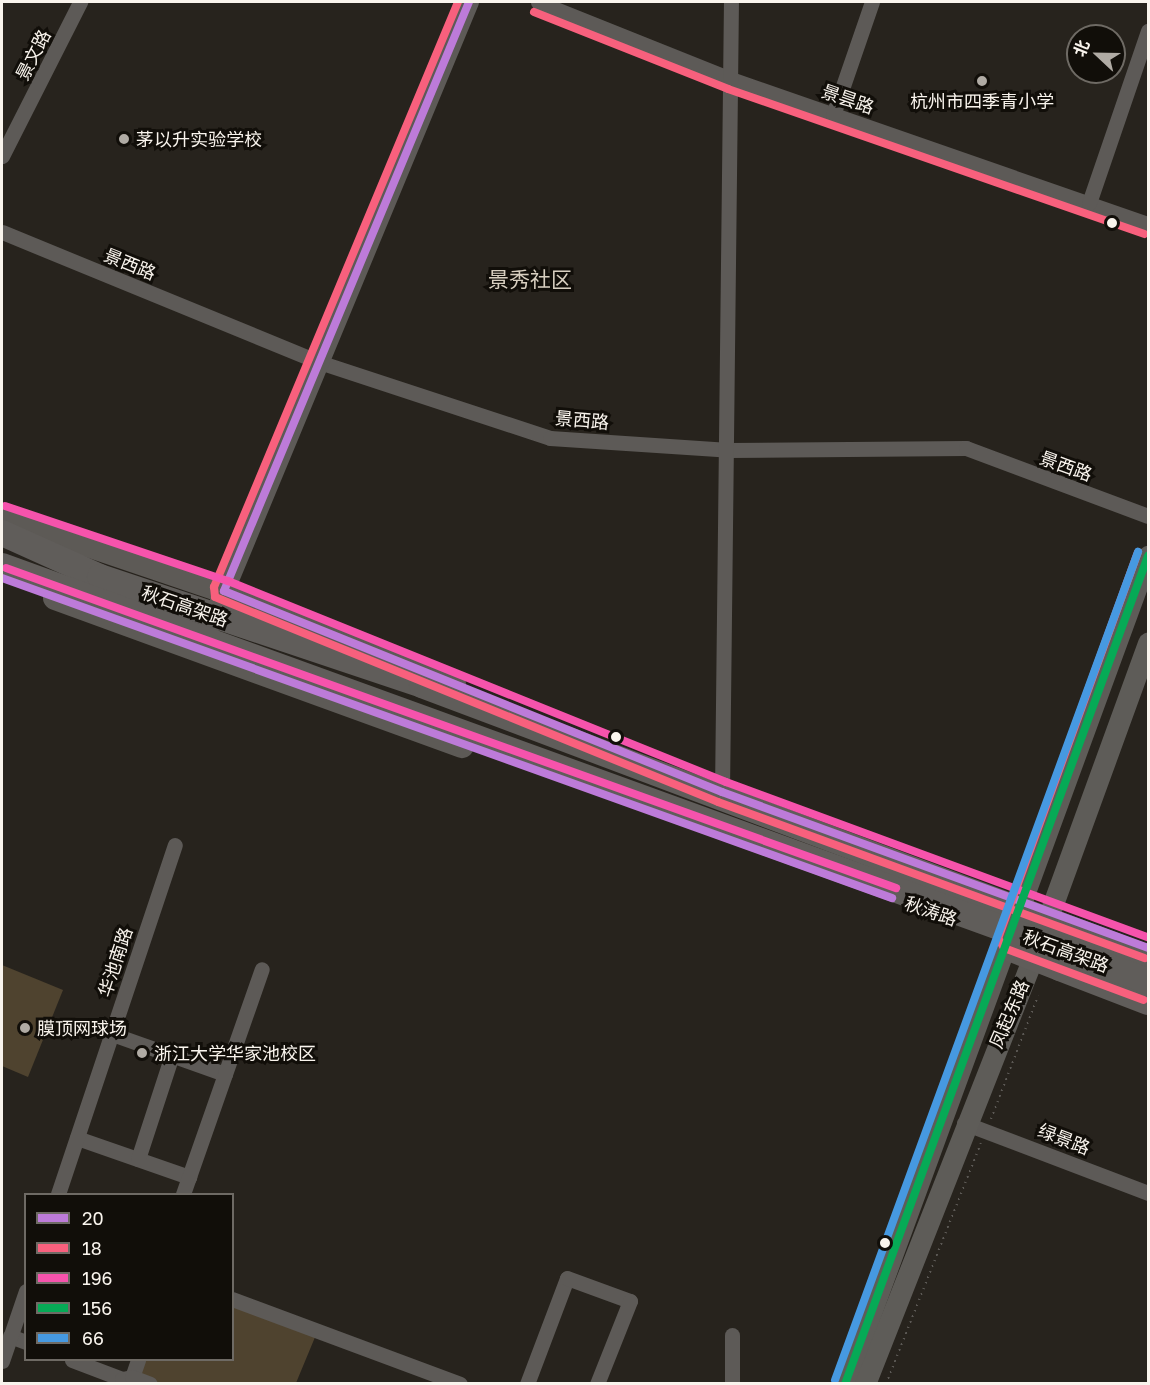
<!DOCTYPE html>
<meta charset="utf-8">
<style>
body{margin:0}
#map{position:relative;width:1150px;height:1385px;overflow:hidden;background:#27231d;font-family:"Golos Text","Noto Sans SC",sans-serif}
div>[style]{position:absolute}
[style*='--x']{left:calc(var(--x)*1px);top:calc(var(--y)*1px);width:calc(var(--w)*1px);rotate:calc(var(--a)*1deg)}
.green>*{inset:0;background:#4f432f}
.path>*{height:2px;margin-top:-1px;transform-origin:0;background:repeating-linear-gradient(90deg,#5c5955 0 1.5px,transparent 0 6px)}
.minor>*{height:15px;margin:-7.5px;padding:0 7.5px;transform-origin:7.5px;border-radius:7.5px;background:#5d5a57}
.tertiary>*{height:20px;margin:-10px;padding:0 10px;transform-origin:10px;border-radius:10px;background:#5d5a57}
.secondary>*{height:21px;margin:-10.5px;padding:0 10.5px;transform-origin:10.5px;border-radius:10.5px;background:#5e5c58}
.primary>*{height:24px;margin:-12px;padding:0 12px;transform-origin:12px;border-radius:12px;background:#5d5a56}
.trunk>*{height:26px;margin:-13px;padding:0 13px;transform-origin:13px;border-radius:13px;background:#605d5a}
.trunk-bridge>*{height:26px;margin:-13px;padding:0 13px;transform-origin:13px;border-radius:13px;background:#605d5a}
.bus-1>*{height:8px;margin:-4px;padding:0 4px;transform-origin:4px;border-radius:4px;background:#bd7bd9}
.bus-2>*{height:8px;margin:-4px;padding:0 4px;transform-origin:4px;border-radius:4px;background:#f8607d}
.bus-3>*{height:8px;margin:-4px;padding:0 4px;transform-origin:4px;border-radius:4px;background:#f653ac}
.bus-4>*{height:8px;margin:-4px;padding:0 4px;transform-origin:4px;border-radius:4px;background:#06aa56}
.bus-5>*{height:8px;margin:-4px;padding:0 4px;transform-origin:4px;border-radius:4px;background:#4699e1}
.dots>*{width:16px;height:16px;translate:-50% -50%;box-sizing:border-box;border:3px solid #110e09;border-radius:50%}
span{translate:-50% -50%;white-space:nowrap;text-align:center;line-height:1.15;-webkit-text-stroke:6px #110e09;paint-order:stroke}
.street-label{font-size:18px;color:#f9f4ed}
.poi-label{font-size:18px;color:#f9f4ed}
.left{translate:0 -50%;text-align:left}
.quarter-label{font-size:21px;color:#d8cfc0}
.frame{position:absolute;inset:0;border:3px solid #f9f4ed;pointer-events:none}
.legend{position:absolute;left:24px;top:1193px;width:210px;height:168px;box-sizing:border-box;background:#110e09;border:2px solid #6e6a64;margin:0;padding:8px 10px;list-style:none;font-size:18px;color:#f9f4ed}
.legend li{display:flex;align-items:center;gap:12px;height:30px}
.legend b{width:30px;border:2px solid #6e6a64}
.north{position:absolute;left:1066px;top:24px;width:60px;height:60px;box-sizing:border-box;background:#110e09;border:2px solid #6e6a64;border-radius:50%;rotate:292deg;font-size:16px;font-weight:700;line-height:24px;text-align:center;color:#f9f4ed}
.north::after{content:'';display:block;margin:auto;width:21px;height:27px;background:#b0aba4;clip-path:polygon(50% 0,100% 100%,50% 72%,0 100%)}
</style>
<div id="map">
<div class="green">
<div style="clip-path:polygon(2px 965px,63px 990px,28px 1077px,2px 1066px)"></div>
<div style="clip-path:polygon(233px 1299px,318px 1330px,296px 1383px,150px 1384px,132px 1377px,138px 1360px,232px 1360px)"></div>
</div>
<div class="path">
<div style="--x:991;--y:1119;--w:132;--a:-69.1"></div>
<div style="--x:886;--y:1384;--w:259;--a:-68.5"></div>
</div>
<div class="minor">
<div style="--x:538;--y:2;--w:208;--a:21.8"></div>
<div style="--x:731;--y:79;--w:441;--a:19.2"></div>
<div style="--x:833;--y:115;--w:120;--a:-71"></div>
<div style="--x:2;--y:156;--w:173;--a:-63.1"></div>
<div style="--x:1089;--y:203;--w:182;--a:-71.1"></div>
<div style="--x:2;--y:232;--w:343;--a:22.3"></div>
<div style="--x:319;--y:362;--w:243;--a:18.2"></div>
<div style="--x:550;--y:438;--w:179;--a:3.8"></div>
<div style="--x:729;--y:450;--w:237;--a:-0.5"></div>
<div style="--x:966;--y:448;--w:194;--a:20.5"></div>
<div style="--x:722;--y:792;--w:790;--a:-89.35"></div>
<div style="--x:112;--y:1034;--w:120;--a:19.5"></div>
<div style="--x:964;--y:1123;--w:197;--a:20.8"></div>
<div style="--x:77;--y:1138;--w:119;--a:19.2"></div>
<div style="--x:138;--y:1159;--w:109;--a:-71.9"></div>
<div style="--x:58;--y:1194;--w:368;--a:-71.5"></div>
<div style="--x:183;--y:1194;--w:238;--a:-70.7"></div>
<div style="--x:232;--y:1299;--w:243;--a:20.4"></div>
<div style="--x:10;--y:1336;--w:17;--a:21"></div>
<div style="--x:72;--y:1360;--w:53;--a:20.8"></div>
<div style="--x:122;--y:1379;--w:10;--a:-11"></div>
<div style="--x:138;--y:1360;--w:18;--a:109"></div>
<div style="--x:132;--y:1377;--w:19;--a:21"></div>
<div style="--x:2;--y:1361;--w:74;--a:-71.1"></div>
<div style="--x:527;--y:1384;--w:113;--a:-69.3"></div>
<div style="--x:567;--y:1278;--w:67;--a:20.1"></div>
<div style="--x:630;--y:1301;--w:89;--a:111.7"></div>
<div style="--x:732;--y:1384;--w:49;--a:-90"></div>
</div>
<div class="tertiary">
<div style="--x:209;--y:628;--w:678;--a:-67.45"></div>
</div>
<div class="secondary">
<div style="--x:845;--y:1384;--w:882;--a:-69.9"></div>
<div style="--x:865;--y:1384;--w:469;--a:-68.5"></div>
<div style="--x:1037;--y:948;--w:325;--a:-70"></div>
</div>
<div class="primary">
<div style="--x:2;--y:516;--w:234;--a:18.7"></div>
<div style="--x:224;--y:591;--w:248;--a:22"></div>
<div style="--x:55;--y:598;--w:433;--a:20"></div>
</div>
<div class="trunk">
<div style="--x:1060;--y:968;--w:94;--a:21.1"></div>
</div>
<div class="trunk-bridge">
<div style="--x:2;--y:533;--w:107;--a:24.2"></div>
<div style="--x:100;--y:577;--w:340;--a:18.5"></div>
<div style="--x:422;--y:685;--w:776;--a:20.61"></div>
<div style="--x:2;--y:566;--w:1219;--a:19.91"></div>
<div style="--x:1014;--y:950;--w:49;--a:21.4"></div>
</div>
<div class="bus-1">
<div style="--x:469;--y:2;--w:638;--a:112.59"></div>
<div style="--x:224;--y:591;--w:537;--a:21.98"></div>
<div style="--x:722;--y:792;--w:454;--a:20.1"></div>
<div style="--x:2;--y:578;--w:946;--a:19.78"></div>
</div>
<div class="bus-2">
<div style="--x:458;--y:2;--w:634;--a:112.64"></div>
<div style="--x:214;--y:587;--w:10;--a:84"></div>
<div style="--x:215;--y:597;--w:543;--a:22.17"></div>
<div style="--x:718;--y:802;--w:454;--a:20.1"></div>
<div style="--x:534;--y:12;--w:209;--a:21.6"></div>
<div style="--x:728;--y:89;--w:441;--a:19.2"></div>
<div style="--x:1138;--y:552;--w:411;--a:109.9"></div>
<div style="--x:998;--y:938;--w:12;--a:59"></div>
<div style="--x:1004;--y:948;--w:149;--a:20.4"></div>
</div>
<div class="bus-3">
<div style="--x:5;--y:506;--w:235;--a:18.6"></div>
<div style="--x:228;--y:581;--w:537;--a:21.98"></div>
<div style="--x:726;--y:782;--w:450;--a:20.2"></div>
<div style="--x:6;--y:568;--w:946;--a:19.78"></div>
</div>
<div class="bus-4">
<div style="--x:845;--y:1384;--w:882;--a:-69.9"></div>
</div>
<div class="bus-5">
<div style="--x:835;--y:1380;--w:882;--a:-69.9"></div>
</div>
<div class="dots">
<div style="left:982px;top:81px;background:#b0aba4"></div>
<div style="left:124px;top:139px;background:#b0aba4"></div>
<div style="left:1112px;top:223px;background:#f9f4ed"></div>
<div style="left:616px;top:737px;background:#f9f4ed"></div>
<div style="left:25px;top:1028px;background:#b0aba4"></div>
<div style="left:142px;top:1053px;background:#b0aba4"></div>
<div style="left:885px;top:1243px;background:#f9f4ed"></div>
</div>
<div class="street-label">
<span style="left:33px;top:55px;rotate:-63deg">景文路</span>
<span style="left:848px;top:99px;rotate:19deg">景昙路</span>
<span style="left:130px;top:264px;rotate:22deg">景西路</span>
<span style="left:582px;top:420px;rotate:5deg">景西路</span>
<span style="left:1066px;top:466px;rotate:20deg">景西路</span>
<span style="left:185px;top:606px;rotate:19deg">秋石高架路</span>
<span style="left:931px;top:911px;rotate:19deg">秋涛路</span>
<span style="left:1066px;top:951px;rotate:20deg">秋石高架路</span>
<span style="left:115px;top:962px;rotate:-72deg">华池南路</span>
<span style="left:1009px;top:1014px;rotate:-67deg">凤起东路</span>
<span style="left:1064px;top:1139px;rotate:21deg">绿景路</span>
</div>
<div class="poi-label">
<span style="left:982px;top:101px">杭州市四季青小学</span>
<span class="left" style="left:136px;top:139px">茅以升实验学校</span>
<span class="left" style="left:37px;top:1028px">膜顶网球场</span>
<span class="left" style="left:154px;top:1053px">浙江大学华家池校区</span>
</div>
<div class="quarter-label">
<span style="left:530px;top:279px">景秀社区</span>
</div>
<div class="frame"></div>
<ul class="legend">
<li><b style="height:8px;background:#bd7bd9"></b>20</li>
<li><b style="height:8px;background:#f8607d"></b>18</li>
<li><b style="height:8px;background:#f653ac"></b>196</li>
<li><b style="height:8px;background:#06aa56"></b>156</li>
<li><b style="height:8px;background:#4699e1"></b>66</li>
</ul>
<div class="north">北</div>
</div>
